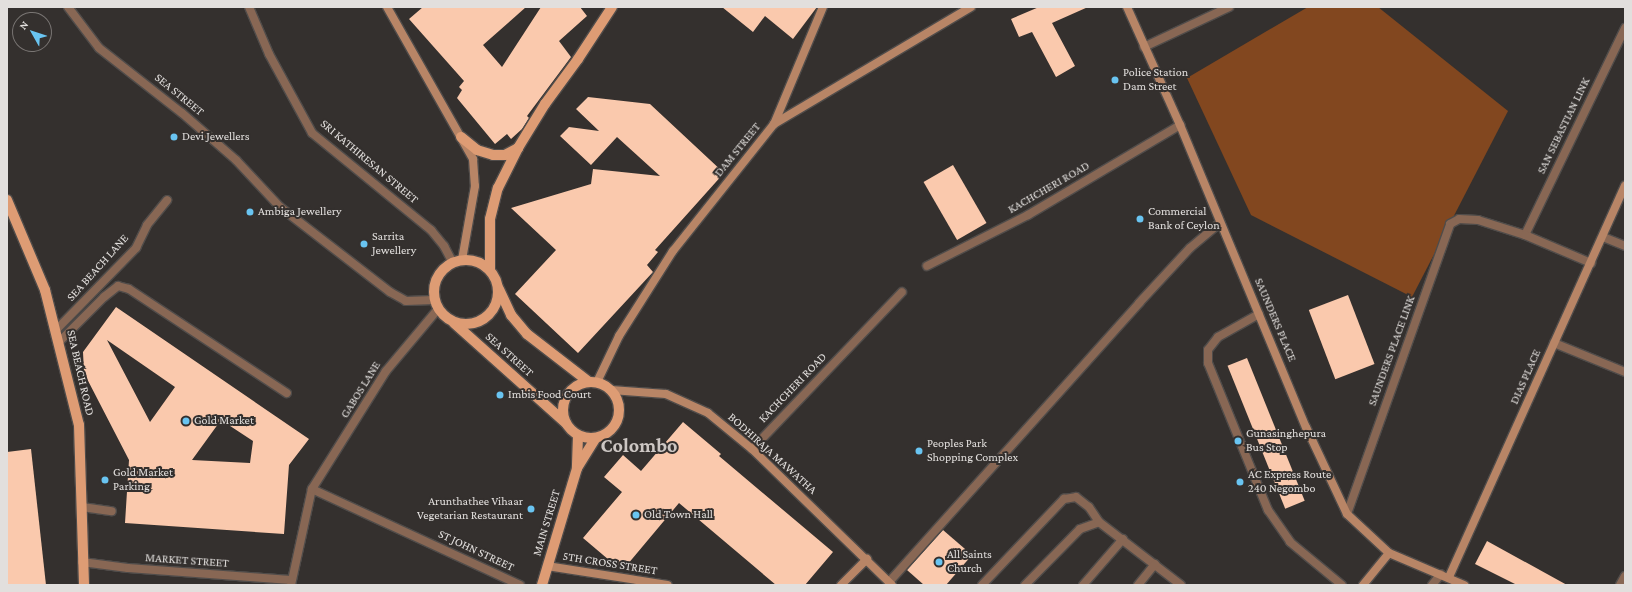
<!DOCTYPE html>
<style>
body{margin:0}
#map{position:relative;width:1632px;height:592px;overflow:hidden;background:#34302e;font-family:"Crimson Pro",serif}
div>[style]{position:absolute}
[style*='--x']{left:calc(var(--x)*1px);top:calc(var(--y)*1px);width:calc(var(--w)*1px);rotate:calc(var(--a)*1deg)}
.green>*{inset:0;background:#82471f}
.building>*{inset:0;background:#fac9ad;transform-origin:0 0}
.roads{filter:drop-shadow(1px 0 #504c4a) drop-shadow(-1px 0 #504c4a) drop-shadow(0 1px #504c4a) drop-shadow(0 -1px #504c4a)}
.lane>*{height:8px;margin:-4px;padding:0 4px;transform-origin:4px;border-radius:4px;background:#886754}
.street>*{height:8px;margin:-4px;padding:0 4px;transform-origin:4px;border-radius:4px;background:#886754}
.secondary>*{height:8px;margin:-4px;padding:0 4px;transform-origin:4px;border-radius:4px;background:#b88566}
.primary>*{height:10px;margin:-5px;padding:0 5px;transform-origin:5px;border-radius:5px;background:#de9c74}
.primary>.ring{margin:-5px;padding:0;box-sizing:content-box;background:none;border:10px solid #de9c74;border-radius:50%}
.dots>*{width:11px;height:11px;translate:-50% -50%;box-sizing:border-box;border:2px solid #34302e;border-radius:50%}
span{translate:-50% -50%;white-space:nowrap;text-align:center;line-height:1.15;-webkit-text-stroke:4px #34302e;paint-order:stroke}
.poi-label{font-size:12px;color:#e2dfdd}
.left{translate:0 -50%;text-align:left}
.right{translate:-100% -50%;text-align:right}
.street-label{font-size:12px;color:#e2dfdd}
.town-label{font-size:20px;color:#ccc6c3;font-weight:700}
.frame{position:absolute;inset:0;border:8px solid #e2dfdd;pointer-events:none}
.north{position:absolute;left:12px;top:12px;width:40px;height:40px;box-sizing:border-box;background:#34302e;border:1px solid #7a7674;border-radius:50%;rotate:309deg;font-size:11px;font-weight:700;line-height:16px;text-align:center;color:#e2dfdd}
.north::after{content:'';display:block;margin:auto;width:14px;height:18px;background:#69c4f1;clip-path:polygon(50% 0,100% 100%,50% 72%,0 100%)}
</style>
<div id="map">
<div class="green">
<div style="clip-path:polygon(1308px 7px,1378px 7px,1508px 111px,1412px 297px,1251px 215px,1187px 78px)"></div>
</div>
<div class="building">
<div style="clip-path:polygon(423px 7px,526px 7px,483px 45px,502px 67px,541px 7px,580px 7px,587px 16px,559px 41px,571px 57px,527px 116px,529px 118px,522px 129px,511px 139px,507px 134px,495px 144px,457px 98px,462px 90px,459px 87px,464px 81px,409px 19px)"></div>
<div style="clip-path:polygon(722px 7px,817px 7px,793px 39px,765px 16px,753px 32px)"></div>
<div style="clip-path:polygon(1039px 7px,1088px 7px,1052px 23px,1075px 66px,1056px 77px,1032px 32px,1019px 37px,1011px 19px)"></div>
<div style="clip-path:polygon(588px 97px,650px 104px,724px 173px,655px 250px,658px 252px,647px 265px,653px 272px,578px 353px,515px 294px,556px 250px,511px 208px,591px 184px,593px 169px,660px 176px,617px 137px,591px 165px,560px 136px,569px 127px,599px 131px,576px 109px)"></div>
<div style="left:953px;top:165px;width:67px;height:34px;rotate:60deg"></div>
<div style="left:1348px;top:295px;width:74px;height:42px;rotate:69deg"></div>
<div style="clip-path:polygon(evenodd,116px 307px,309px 439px,289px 465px,284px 534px,125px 523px,129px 460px,84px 373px,83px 352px,116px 307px,107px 340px,175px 387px,150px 422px,107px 340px,116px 307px,221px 420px,253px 441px,250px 463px,192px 460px,221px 420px)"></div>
<div style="left:1247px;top:358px;width:154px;height:21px;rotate:68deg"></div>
<div style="clip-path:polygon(683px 422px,721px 454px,719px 456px,833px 552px,805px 585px,776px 585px,679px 503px,622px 571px,583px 538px,622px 492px,604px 477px,623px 455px,641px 471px)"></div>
<div style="clip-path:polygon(31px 449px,46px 585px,7px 585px,7px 452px)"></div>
<div style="clip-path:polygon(943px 530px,972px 555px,946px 585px,924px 585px,907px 570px)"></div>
<div style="clip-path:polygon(1487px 541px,1567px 585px,1517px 585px,1475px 564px)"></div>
</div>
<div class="roads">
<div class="lane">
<div style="--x:1144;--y:47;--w:94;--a:-25.2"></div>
<div style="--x:1259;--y:314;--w:47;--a:150.7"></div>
<div style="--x:1218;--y:337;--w:16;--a:128"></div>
<div style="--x:1208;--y:350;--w:13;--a:90"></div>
<div style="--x:1208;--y:363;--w:159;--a:67.8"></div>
<div style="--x:1268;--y:510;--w:39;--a:55"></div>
<div style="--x:1290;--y:542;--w:67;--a:39.6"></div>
<div style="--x:59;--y:342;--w:64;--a:-45"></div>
<div style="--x:104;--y:297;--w:18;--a:-38"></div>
<div style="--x:118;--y:286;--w:11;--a:15"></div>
<div style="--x:129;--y:289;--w:189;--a:33.4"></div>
<div style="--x:1554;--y:343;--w:77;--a:22.2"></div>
<div style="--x:82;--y:507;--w:30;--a:8"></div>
<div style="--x:889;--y:582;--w:375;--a:-48.1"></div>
<div style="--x:1139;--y:303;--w:75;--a:-47.2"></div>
<div style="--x:1190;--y:248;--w:39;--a:-40"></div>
<div style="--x:982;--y:585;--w:119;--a:-46.4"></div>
<div style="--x:1064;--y:499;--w:12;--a:-9"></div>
<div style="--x:1076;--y:497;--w:16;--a:38"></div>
<div style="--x:1089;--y:507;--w:18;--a:56"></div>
<div style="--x:1025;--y:585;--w:78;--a:-45.5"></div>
<div style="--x:1080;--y:529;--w:20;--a:-20"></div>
<div style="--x:1099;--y:522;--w:103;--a:37.5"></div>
<div style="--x:1083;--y:585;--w:61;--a:-49"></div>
<div style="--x:1138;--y:585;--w:27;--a:-51"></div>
<div style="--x:1432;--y:585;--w:14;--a:-51"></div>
<div style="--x:1620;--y:585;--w:10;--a:-61"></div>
</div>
<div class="street">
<div style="--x:68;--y:7;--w:51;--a:52.9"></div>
<div style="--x:99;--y:48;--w:105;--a:38.1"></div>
<div style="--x:182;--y:113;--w:72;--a:41"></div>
<div style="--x:236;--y:160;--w:64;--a:46.9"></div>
<div style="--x:280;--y:207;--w:139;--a:37.7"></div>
<div style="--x:390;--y:292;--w:18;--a:29"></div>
<div style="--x:406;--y:301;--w:28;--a:-2"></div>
<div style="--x:249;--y:7;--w:51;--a:66.9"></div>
<div style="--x:269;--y:54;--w:90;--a:61.4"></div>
<div style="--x:312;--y:133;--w:154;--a:39.2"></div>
<div style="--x:431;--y:230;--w:21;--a:51"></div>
<div style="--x:444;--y:246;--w:19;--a:62"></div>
<div style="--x:1525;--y:235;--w:230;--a:-64.2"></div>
<div style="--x:1603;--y:237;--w:24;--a:22"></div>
<div style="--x:927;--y:266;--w:113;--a:-26.8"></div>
<div style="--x:1028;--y:215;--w:177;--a:-30.6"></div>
<div style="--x:56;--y:330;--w:115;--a:-45.7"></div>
<div style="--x:136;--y:248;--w:25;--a:-64"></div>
<div style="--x:147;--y:225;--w:32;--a:-51"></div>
<div style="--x:752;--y:449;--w:217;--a:-46.3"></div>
<div style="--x:312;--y:489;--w:229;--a:24.8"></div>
<div style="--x:1347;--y:514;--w:308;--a:-70.4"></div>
<div style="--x:1450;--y:224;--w:10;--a:-29"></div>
<div style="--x:1459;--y:219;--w:19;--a:3"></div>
<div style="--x:1478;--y:220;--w:49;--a:17.7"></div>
<div style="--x:1525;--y:235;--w:72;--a:23"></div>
<div style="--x:82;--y:562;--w:46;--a:7.4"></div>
<div style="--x:128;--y:568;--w:163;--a:4.2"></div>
<div style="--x:291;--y:585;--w:98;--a:-77.7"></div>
<div style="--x:312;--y:489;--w:139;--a:-57.9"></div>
<div style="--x:386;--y:371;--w:81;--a:-50"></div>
</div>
<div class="secondary">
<div style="--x:387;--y:7;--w:175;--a:60.5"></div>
<div style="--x:473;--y:159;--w:27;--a:86"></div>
<div style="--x:475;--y:186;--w:75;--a:100"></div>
<div style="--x:1127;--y:7;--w:129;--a:65.8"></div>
<div style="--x:1180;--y:125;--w:327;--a:67.4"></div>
<div style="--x:1306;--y:427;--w:96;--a:64.8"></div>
<div style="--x:1347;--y:514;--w:57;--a:42.9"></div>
<div style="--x:1389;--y:553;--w:82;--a:23.1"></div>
<div style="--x:774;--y:124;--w:127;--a:-67.3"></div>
<div style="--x:597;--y:382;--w:51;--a:-64.4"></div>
<div style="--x:619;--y:336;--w:101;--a:-57.6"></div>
<div style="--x:673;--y:251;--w:162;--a:-51.5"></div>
<div style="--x:774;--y:124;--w:229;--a:-30.7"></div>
<div style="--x:611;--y:390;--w:55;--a:4.2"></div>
<div style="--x:666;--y:394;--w:46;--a:24.3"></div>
<div style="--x:708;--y:413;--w:57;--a:39.3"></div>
<div style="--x:752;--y:449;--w:195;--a:44.2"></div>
<div style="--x:547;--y:566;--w:122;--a:8.9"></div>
<div style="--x:1449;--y:577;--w:429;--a:-65.8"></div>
<div style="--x:841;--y:585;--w:37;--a:-45"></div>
<div style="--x:1363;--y:585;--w:41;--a:-50.9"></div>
</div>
<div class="primary">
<div style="--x:461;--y:137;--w:21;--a:39"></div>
<div style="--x:477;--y:150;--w:17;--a:17"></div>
<div style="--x:493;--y:155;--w:12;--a:0"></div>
<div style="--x:505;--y:155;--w:15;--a:-28"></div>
<div style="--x:7;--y:200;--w:98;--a:67.1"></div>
<div style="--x:45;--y:290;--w:139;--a:75.9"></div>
<div style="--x:79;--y:425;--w:160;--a:88.2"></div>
<div class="ring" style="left:434px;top:260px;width:54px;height:54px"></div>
<div style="--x:490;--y:270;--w:51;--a:-90"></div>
<div style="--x:490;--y:219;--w:32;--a:-76"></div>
<div style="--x:498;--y:188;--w:45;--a:-63.4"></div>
<div style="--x:518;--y:148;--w:52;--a:-58.5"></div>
<div style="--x:545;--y:104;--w:56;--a:-53.7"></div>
<div style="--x:578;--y:59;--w:62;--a:-56.8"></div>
<div style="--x:499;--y:289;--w:29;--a:65"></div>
<div style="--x:511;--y:315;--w:25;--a:50"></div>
<div style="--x:527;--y:334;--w:78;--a:37.7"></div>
<div style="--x:454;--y:323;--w:150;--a:41.8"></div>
<div class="ring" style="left:563px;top:382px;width:46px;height:46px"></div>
<div style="--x:578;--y:436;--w:32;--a:92"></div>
<div style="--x:577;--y:468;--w:34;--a:-58"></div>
<div style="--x:542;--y:585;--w:122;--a:-73.3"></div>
</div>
</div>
<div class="dots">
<div style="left:1115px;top:80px;background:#69c4f1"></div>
<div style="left:174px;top:137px;background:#69c4f1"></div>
<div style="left:250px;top:212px;background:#69c4f1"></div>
<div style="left:1140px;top:219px;background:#69c4f1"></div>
<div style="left:364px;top:244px;background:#69c4f1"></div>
<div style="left:500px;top:395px;background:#69c4f1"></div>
<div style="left:186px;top:421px;background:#69c4f1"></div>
<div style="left:1238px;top:441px;background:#69c4f1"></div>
<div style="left:919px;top:451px;background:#69c4f1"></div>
<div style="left:105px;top:480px;background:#69c4f1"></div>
<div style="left:1240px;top:482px;background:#69c4f1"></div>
<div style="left:531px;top:509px;background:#69c4f1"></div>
<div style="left:636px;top:515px;background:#69c4f1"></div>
<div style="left:939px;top:562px;background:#69c4f1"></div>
</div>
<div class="poi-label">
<span class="left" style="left:1123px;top:80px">Police Station<br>Dam Street</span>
<span class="left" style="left:182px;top:137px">Devi Jewellers</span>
<span class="left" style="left:258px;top:212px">Ambiga Jewellery</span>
<span class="left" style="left:1148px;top:219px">Commercial<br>Bank of Ceylon</span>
<span class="left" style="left:372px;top:244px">Sarrita<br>Jewellery</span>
<span class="left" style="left:508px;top:395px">Imbis Food Court</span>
<span class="left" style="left:194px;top:421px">Gold Market</span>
<span class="left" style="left:1246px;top:441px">Gunasinghepura<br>Bus Stop</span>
<span class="left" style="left:927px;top:451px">Peoples Park<br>Shopping Complex</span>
<span class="left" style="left:113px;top:480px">Gold Market<br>Parking</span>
<span class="left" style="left:1248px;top:482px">AC Express Route<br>240 Negombo</span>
<span class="right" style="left:523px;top:509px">Arunthathee Vihaar<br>Vegetarian Restaurant</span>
<span class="left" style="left:644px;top:515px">Old Town Hall</span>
<span class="left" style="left:947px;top:562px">All Saints<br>Church</span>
</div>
<div class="street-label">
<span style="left:179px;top:95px;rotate:39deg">SEA STREET</span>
<span style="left:1564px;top:126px;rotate:-64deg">SAN SEBASTIAN LINK</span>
<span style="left:738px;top:150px;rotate:-51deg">DAM STREET</span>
<span style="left:369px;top:162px;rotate:40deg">SRI KATHIRESAN STREET</span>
<span style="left:1049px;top:188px;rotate:-30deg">KACHCHERI ROAD</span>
<span style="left:98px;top:268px;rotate:-48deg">SEA BEACH LANE</span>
<span style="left:1275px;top:320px;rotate:67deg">SAUNDERS PLACE</span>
<span style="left:1392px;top:351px;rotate:-70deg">SAUNDERS PLACE LINK</span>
<span style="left:509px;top:355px;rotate:42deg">SEA STREET</span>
<span style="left:80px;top:373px;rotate:77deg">SEA BEACH ROAD</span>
<span style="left:1526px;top:377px;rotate:-66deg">DIAS PLACE</span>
<span style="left:793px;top:388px;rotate:-46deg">KACHCHERI ROAD</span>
<span style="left:361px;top:390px;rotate:-58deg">GABOS LANE</span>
<span style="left:772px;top:454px;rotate:42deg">BODHIRAJA MAWATHA</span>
<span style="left:547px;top:523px;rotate:-73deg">MAIN STREET</span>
<span style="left:476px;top:551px;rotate:25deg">ST JOHN STREET</span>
<span style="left:187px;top:561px;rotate:4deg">MARKET STREET</span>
<span style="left:610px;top:564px;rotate:9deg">5TH CROSS STREET</span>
</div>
<div class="town-label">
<span style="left:639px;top:445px">Colombo</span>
</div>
<div class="frame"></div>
<div class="north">N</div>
</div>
